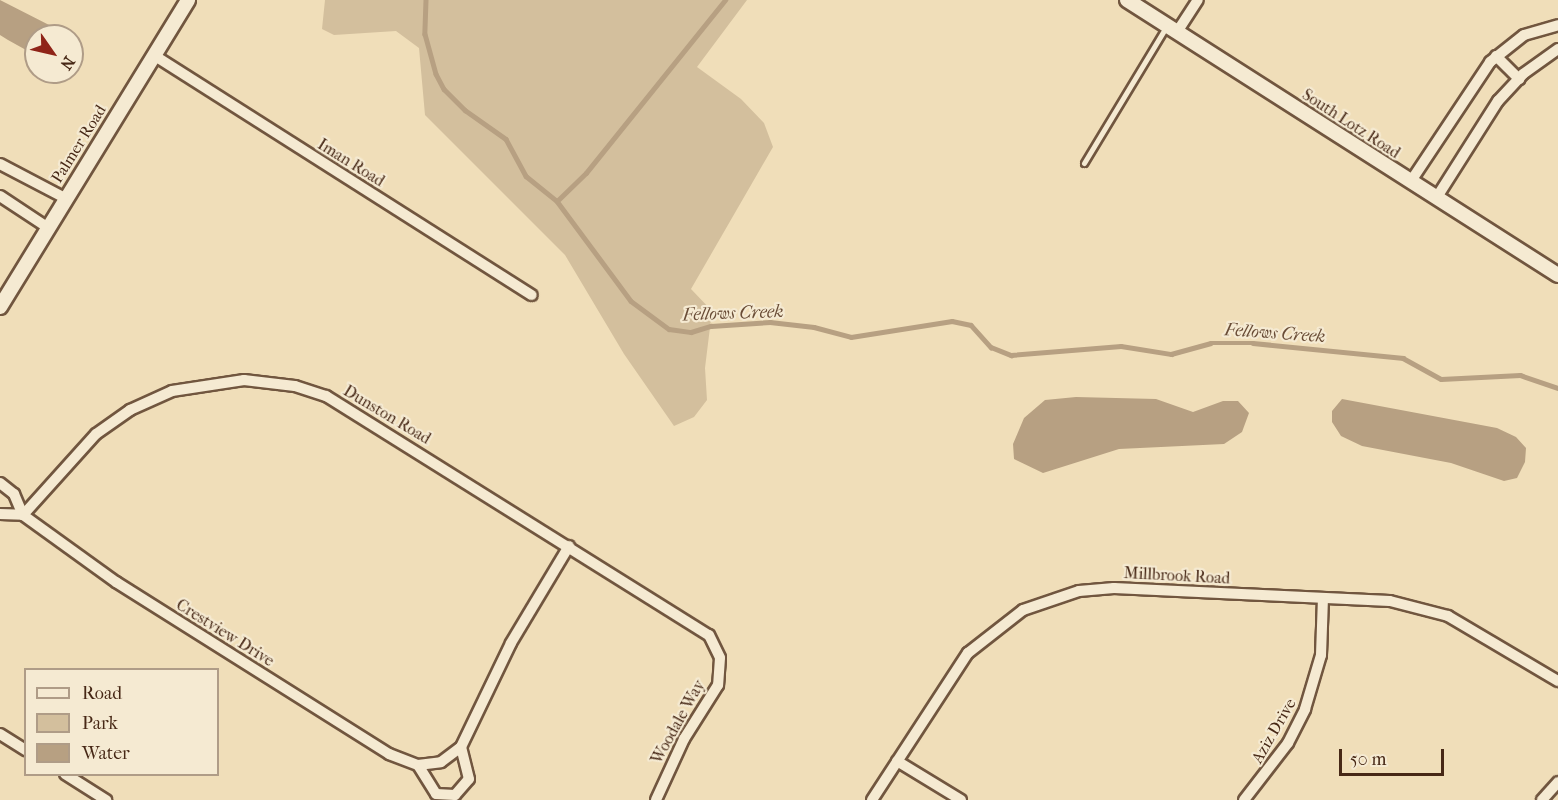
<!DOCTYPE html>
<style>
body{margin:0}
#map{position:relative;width:1558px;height:800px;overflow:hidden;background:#f0deb9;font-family:"IM FELL French Canon",serif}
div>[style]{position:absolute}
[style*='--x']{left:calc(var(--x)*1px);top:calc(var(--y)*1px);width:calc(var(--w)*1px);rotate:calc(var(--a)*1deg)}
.green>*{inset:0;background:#d3bf9d}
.water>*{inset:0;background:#b7a082}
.stream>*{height:4.5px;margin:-2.25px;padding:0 2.25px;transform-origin:2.25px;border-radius:2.25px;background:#b7a082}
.roads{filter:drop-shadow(2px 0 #71563f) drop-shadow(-2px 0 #71563f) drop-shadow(0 2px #71563f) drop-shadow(0 -2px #71563f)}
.service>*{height:5px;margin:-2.5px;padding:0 2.5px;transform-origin:2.5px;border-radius:2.5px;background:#f5ead2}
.minor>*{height:10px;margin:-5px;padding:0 5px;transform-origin:5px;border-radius:5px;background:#f5ead2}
.tertiary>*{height:14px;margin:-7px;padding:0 7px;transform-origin:7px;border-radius:7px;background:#f5ead2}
span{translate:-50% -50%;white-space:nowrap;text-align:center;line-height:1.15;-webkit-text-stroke:4.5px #f5ead2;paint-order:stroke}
.street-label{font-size:16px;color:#472816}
.water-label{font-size:18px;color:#694c36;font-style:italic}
.legend{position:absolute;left:24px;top:668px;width:195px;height:108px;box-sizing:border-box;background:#f5ead2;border:2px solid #af9c87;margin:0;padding:8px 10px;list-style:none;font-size:18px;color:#472816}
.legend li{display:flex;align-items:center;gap:12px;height:30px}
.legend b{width:30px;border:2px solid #af9c87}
.north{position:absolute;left:24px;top:24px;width:60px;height:60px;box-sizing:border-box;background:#f5ead2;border:2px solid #af9c87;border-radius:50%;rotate:124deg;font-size:16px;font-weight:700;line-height:24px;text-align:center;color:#472816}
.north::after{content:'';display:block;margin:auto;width:21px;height:27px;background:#8f2418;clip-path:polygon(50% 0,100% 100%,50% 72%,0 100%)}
.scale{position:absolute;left:1339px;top:749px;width:105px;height:27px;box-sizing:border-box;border:3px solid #472816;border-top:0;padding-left:8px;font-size:18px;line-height:21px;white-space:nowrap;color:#472816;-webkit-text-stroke:4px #f5ead2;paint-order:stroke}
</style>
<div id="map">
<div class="green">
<div style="clip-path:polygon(325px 0,747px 0,697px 67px,741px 99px,764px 123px,773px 147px,691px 289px,712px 311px,705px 368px,707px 400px,694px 417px,674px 426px,624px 354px,565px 255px,425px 115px,419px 48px,396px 31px,334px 35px,322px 29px)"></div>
</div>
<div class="water">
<div style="clip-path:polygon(0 0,55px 28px,53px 36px,36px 36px,36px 50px,26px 50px,8px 40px,0 35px)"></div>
<div style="clip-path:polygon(1076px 397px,1156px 399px,1193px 412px,1223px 401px,1238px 401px,1249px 413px,1242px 432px,1224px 444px,1119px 449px,1043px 473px,1014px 459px,1013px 444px,1024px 418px,1045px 400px)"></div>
<div style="clip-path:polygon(1342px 399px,1497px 428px,1516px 437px,1526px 448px,1525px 462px,1517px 478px,1504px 481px,1451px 463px,1362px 446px,1341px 436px,1332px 422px,1332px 411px)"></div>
</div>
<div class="stream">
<div style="--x:426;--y:0;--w:34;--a:92"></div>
<div style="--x:425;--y:34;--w:41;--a:74.6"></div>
<div style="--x:436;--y:74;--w:17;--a:62"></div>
<div style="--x:444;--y:89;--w:30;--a:45"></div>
<div style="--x:465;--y:110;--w:50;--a:35.3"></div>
<div style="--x:506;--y:139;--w:42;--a:61.6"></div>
<div style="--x:526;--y:176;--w:40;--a:39"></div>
<div style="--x:557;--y:201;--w:124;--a:53.5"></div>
<div style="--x:631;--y:301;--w:47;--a:36.4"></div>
<div style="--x:669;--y:329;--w:22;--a:8"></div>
<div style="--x:691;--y:332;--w:21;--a:-17"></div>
<div style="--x:711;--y:326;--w:59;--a:-3.9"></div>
<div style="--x:770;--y:322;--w:44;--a:6.5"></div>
<div style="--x:814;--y:327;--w:38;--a:15"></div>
<div style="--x:851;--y:337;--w:102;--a:-9"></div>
<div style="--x:952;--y:321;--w:19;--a:12"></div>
<div style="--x:971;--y:325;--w:30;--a:48"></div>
<div style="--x:991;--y:347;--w:22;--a:22"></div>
<div style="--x:1011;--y:355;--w:110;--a:-4.7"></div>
<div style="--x:1121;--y:346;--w:51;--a:9.1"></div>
<div style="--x:1171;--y:354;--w:41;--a:-15.4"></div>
<div style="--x:1211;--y:343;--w:42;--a:0"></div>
<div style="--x:1253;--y:343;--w:151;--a:5.7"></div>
<div style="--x:1403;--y:358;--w:43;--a:28.9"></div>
<div style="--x:1441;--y:379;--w:79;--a:-2.9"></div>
<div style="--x:1520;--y:375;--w:40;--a:18.9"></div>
<div style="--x:557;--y:201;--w:40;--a:-44"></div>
<div style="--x:586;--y:173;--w:222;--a:-51.2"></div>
</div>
<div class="roads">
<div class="service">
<div style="--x:1084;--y:163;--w:159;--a:-58.9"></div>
</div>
<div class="minor">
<div style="--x:1177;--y:32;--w:38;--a:-57"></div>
<div style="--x:155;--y:56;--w:446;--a:32.4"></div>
<div style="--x:1496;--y:56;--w:33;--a:45"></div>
<div style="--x:0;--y:164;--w:73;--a:27.6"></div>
<div style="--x:1411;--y:181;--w:143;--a:-56.4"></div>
<div style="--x:1490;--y:62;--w:43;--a:-38.5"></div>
<div style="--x:1524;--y:35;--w:35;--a:-16"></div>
<div style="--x:0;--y:196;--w:56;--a:33.4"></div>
<div style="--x:1437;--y:197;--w:114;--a:-57.6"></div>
<div style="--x:1498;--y:101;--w:37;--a:-47"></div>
<div style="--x:1523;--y:74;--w:43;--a:-35.5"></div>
<div style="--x:0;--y:483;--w:18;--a:38"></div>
<div style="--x:14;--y:494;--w:23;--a:67"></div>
<div style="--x:23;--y:515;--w:115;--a:35.8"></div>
<div style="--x:116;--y:582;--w:323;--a:32.2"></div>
<div style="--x:389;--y:754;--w:31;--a:21"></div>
<div style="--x:418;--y:765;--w:23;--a:-7"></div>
<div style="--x:441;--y:762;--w:25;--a:-37"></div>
<div style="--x:461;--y:747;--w:115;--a:-64.3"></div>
<div style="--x:511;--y:643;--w:113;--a:-59.1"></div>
<div style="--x:0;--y:514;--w:23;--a:2"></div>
<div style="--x:23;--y:515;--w:109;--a:-48"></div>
<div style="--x:96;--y:434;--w:42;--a:-35.2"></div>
<div style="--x:130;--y:410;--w:46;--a:-24.3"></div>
<div style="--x:172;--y:391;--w:73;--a:-8.7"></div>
<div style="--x:244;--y:380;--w:51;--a:6.7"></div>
<div style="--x:295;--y:386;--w:33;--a:18"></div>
<div style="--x:326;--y:396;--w:451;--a:32"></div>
<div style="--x:709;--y:635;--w:25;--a:64"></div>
<div style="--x:720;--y:658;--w:27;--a:94"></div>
<div style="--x:718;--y:685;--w:64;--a:122.2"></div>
<div style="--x:684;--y:739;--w:67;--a:114.7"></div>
<div style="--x:0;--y:734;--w:31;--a:32"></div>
<div style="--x:897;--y:761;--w:75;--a:31.4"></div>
<div style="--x:418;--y:765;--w:34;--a:58"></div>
<div style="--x:436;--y:794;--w:19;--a:3"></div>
<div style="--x:455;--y:795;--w:21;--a:-49"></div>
<div style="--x:469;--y:779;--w:33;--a:-104"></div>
<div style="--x:65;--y:774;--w:49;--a:32.4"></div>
<div style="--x:872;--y:800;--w:176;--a:-56.9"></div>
<div style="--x:968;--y:653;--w:70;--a:-38"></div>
<div style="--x:1023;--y:610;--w:59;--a:-18.7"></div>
<div style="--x:1079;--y:591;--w:35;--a:-5"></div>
<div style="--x:1114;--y:588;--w:276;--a:2.7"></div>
<div style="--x:1390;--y:601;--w:60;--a:14.5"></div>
<div style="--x:1448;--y:616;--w:128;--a:30.6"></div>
<div style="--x:1244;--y:800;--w:72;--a:-52.3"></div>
<div style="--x:1288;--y:743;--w:38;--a:-63"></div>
<div style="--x:1305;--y:709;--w:56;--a:-73.5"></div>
<div style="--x:1321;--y:655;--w:57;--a:-88"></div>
<div style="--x:1542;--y:800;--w:24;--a:-48"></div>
</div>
<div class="tertiary">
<div style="--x:1127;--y:0;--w:511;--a:32.54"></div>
<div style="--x:0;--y:307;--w:360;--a:-58.5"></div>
</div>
</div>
<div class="street-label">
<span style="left:1351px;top:124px;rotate:33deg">South Lotz Road</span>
<span style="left:79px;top:144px;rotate:-58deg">Palmer Road</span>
<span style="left:351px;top:163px;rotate:32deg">Iman Road</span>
<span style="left:387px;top:415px;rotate:31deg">Dunston Road</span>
<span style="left:1177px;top:576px;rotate:3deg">Millbrook Road</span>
<span style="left:225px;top:633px;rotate:32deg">Crestview Drive</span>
<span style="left:678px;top:722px;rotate:-61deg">Woodale Way</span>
<span style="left:1274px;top:731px;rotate:-60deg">Aziz Drive</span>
</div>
<div class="water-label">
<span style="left:733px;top:314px;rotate:-2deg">Fellows Creek</span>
<span style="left:1275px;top:334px;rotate:4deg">Fellows Creek</span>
</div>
<ul class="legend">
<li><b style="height:8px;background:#f5ead2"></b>Road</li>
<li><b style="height:16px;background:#d3bf9d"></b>Park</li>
<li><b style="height:16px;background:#b7a082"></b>Water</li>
</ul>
<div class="north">N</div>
<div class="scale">50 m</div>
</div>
